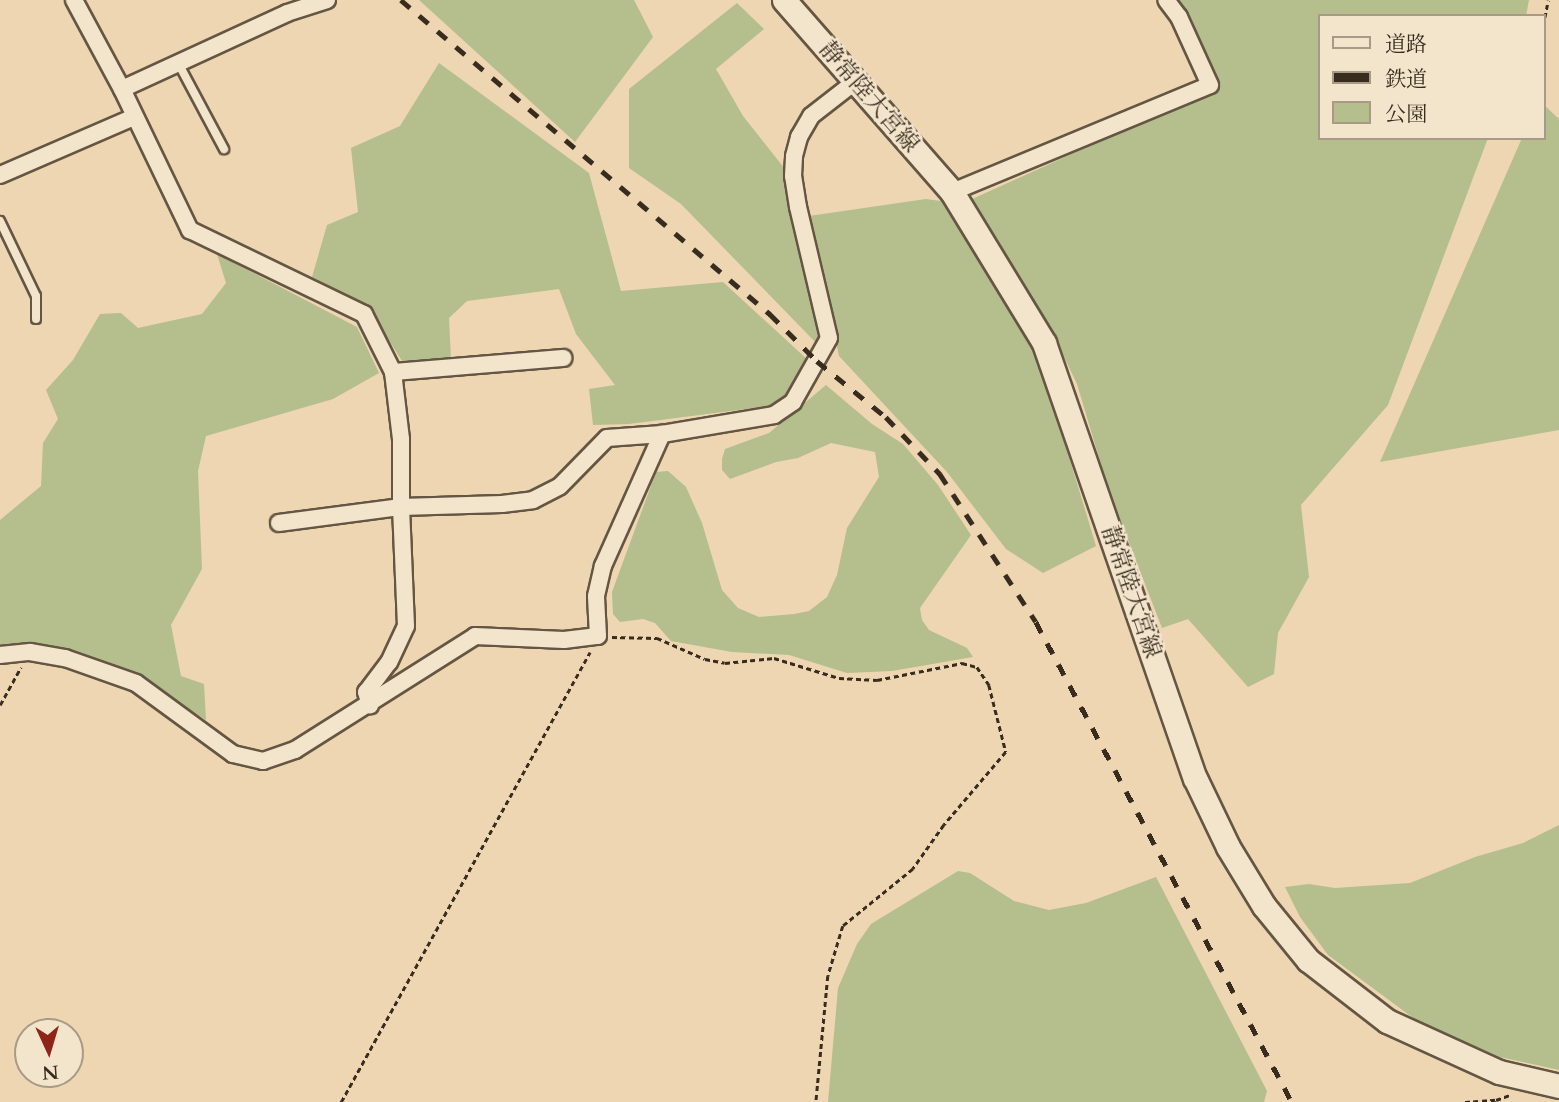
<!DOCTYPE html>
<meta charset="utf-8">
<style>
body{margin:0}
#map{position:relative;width:1559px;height:1102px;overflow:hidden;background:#edd6b1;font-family:Cardo,"Noto Serif JP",serif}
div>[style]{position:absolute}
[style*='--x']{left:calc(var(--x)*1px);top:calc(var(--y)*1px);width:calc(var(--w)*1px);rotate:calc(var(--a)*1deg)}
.green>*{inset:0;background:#b5be8d}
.path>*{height:2.5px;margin-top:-1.25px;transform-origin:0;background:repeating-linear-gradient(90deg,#382c1e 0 5px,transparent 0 8.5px)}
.roads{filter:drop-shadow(2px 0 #655643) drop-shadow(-2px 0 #655643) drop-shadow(0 2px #655643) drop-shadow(0 -2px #655643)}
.lane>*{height:8px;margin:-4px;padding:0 4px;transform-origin:4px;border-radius:4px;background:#f3e4cc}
.street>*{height:16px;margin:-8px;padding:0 8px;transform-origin:8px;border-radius:8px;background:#f3e4cc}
.secondary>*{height:23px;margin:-11.5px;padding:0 11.5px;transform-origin:11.5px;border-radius:11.5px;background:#f3e4cc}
.rail>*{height:4.5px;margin-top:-2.25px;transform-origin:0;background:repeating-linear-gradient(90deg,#382c1e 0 12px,transparent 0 24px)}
span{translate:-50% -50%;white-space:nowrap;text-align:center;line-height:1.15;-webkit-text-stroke:5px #f3e4cc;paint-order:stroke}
.street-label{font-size:23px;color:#382c1e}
.legend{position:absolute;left:1318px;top:14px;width:228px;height:126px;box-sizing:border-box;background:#f3e4cc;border:2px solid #a89a86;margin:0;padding:9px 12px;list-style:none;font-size:21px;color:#382c1e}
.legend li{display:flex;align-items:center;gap:14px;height:35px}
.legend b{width:35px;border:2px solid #a89a86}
.north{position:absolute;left:14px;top:1018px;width:70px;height:70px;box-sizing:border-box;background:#f3e4cc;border:2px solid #a89a86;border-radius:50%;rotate:176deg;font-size:19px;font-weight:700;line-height:28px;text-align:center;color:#382c1e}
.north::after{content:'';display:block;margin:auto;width:24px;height:32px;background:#8f2418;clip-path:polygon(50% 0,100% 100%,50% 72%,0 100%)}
</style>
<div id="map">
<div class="green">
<div style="clip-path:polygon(419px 0,634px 0,653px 37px,575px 142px)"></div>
<div style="clip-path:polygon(1177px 0,1529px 0,1526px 16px,1319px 16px,1319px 138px,1488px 138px,1388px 405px,1301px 505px,1309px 577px,1278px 633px,1274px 674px,1248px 687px,1188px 619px,1162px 628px,1108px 488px,1077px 384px,1052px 332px,970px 200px,1215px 89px,1187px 15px)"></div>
<div style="clip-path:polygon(737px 3px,764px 29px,716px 69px,743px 116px,792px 178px,822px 349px,681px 204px,629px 168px,629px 89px)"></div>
<div style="clip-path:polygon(439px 63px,589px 173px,621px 291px,723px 282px,809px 361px,778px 405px,629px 424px,593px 425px,589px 389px,615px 385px,576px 334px,559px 289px,467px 301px,449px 318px,451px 360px,404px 364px,368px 307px,312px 277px,327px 225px,358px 212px,351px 148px,400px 126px)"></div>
<div style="clip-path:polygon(1543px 104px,1559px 119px,1559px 430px,1380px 462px,1522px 138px,1543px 138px)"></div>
<div style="clip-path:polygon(926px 199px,948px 202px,1037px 351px,1096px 546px,1043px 573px,1006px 549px,947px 472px,839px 356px,809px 216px)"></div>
<div style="clip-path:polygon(217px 254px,357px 327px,379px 373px,333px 399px,206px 436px,198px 471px,202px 569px,171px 625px,181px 676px,204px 684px,206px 720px,143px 679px,47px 646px,0 654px,0 520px,41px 486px,43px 443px,58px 419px,46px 390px,73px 360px,100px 314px,121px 313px,138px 328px,202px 314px,226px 283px)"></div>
<div style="clip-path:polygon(826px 385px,872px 424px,903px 444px,938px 485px,971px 535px,920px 608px,922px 620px,929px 630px,967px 648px,973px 657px,892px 671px,847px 673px,789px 655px,732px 652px,671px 641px,655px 623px,643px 619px,620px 622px,613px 614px,612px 592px,656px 472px,668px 471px,686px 487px,702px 523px,722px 590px,738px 608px,759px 617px,794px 614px,809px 611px,827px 597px,837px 575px,847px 528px,879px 477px,875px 452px,831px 443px,798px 458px,776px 462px,730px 479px,722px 470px,722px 459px,725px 449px,769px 433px)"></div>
<div style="clip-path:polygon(1559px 825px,1559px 1070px,1500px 1057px,1416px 1020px,1328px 955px,1300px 917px,1285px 887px,1309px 884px,1335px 888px,1410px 883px,1475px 857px,1523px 843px)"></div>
<div style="clip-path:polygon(958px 871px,970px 873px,1014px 901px,1049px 910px,1086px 903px,1156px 877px,1267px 1091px,1264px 1102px,828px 1102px,838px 988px,857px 944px,871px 924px)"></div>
</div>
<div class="path">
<div style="--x:1543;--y:26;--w:26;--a:-79"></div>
<div style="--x:612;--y:637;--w:45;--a:1.3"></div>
<div style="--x:657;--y:638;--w:52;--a:23.6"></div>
<div style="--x:705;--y:659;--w:20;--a:11"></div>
<div style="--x:725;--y:663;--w:49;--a:-5.8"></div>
<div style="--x:774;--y:658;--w:68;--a:17.1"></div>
<div style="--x:839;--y:678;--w:38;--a:3"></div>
<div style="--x:877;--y:680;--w:87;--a:-11.3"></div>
<div style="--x:962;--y:663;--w:16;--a:15"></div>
<div style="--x:977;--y:667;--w:22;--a:56"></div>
<div style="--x:989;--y:685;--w:69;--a:75.8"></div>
<div style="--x:1006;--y:752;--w:96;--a:130.3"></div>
<div style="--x:944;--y:825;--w:54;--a:125.2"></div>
<div style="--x:913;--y:869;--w:90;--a:140.8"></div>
<div style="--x:843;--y:926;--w:52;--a:106.7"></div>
<div style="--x:828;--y:976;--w:127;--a:95.4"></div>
<div style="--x:0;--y:705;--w:43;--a:-61.1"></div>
<div style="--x:341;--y:1102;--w:514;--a:-61.04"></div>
<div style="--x:1465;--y:1102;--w:31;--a:-4"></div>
<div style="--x:1496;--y:1100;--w:15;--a:-20"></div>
</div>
<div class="roads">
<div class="lane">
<div style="--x:177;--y:61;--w:100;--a:61.9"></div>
<div style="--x:0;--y:221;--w:83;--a:64.4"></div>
<div style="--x:36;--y:296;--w:23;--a:90"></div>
</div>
<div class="street">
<div style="--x:74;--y:0;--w:101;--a:61.7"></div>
<div style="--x:122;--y:89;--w:157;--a:64.3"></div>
<div style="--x:190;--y:230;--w:193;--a:25.8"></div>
<div style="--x:364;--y:314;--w:65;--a:63.4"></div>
<div style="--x:393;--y:372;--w:67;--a:83.2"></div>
<div style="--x:401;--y:439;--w:68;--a:90"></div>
<div style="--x:401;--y:507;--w:101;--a:-1.7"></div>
<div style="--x:502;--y:504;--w:31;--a:-7"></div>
<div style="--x:533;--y:500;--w:30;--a:-27"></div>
<div style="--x:560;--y:486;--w:67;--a:-45.6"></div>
<div style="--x:607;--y:438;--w:55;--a:-4.2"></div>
<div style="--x:122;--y:89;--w:182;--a:-24.7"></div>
<div style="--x:287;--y:13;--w:42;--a:-18"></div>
<div style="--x:0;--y:175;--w:146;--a:-23.4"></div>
<div style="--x:952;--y:192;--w:279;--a:-22.5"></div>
<div style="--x:1210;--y:85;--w:75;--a:-114.5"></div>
<div style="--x:1179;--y:17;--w:21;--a:-127"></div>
<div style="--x:393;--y:372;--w:171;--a:-4.7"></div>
<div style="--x:279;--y:523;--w:123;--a:-7.5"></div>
<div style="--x:401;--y:507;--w:119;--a:87.6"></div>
<div style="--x:406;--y:626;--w:40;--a:115"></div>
<div style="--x:389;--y:662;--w:38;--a:127"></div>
<div style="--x:366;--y:692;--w:14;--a:73"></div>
<div style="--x:0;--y:655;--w:30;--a:-6"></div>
<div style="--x:30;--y:652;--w:36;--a:10"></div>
<div style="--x:65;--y:658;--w:75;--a:19.4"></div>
<div style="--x:136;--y:683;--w:120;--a:36.2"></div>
<div style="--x:233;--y:754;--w:31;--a:13"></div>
<div style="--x:263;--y:761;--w:34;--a:-19"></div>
<div style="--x:295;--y:750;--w:213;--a:-32.3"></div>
<div style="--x:475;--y:636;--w:89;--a:2.6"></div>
<div style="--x:564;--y:640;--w:34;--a:-7"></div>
<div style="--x:598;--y:636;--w:40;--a:-92.9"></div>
<div style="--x:596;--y:596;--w:31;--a:-77"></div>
<div style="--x:603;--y:566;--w:145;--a:-65.9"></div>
<div style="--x:662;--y:434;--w:114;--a:-9.6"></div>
<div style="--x:774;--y:415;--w:23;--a:-34"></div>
<div style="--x:793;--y:402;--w:73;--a:-60.6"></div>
<div style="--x:829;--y:338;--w:135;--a:-103.3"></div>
<div style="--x:798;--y:207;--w:31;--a:-99"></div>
<div style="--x:793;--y:176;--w:20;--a:-87"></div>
<div style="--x:794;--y:156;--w:20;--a:-75"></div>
<div style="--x:799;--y:137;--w:24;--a:-60"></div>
<div style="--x:811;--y:116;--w:57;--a:-37.9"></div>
</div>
<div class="secondary">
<div style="--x:784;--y:0;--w:255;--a:48.8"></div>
<div style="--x:952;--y:192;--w:177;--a:58.6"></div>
<div style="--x:1044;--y:343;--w:460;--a:70.9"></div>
<div style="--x:1195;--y:778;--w:76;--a:64.4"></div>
<div style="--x:1228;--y:847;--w:69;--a:58.6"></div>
<div style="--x:1264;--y:906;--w:70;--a:50.8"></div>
<div style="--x:1308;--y:960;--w:100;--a:37.7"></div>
<div style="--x:1387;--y:1021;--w:123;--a:24.5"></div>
<div style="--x:1499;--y:1072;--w:62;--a:13.1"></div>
</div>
</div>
<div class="rail">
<div style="--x:401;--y:0;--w:485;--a:40.4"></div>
<div style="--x:770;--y:314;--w:66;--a:45"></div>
<div style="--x:817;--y:361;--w:89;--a:39.1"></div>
<div style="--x:886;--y:417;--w:79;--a:46.5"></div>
<div style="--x:940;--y:474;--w:176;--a:57"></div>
<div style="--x:1036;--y:622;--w:544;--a:61.93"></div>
</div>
<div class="street-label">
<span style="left:869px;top:97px;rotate:49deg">静常陸大宮線</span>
<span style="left:1131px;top:592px;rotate:71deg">静常陸大宮線</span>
</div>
<ul class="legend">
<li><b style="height:9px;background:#f3e4cc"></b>道路</li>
<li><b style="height:9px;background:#382c1e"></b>鉄道</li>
<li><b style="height:19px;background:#b5be8d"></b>公園</li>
</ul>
<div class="north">N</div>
</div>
